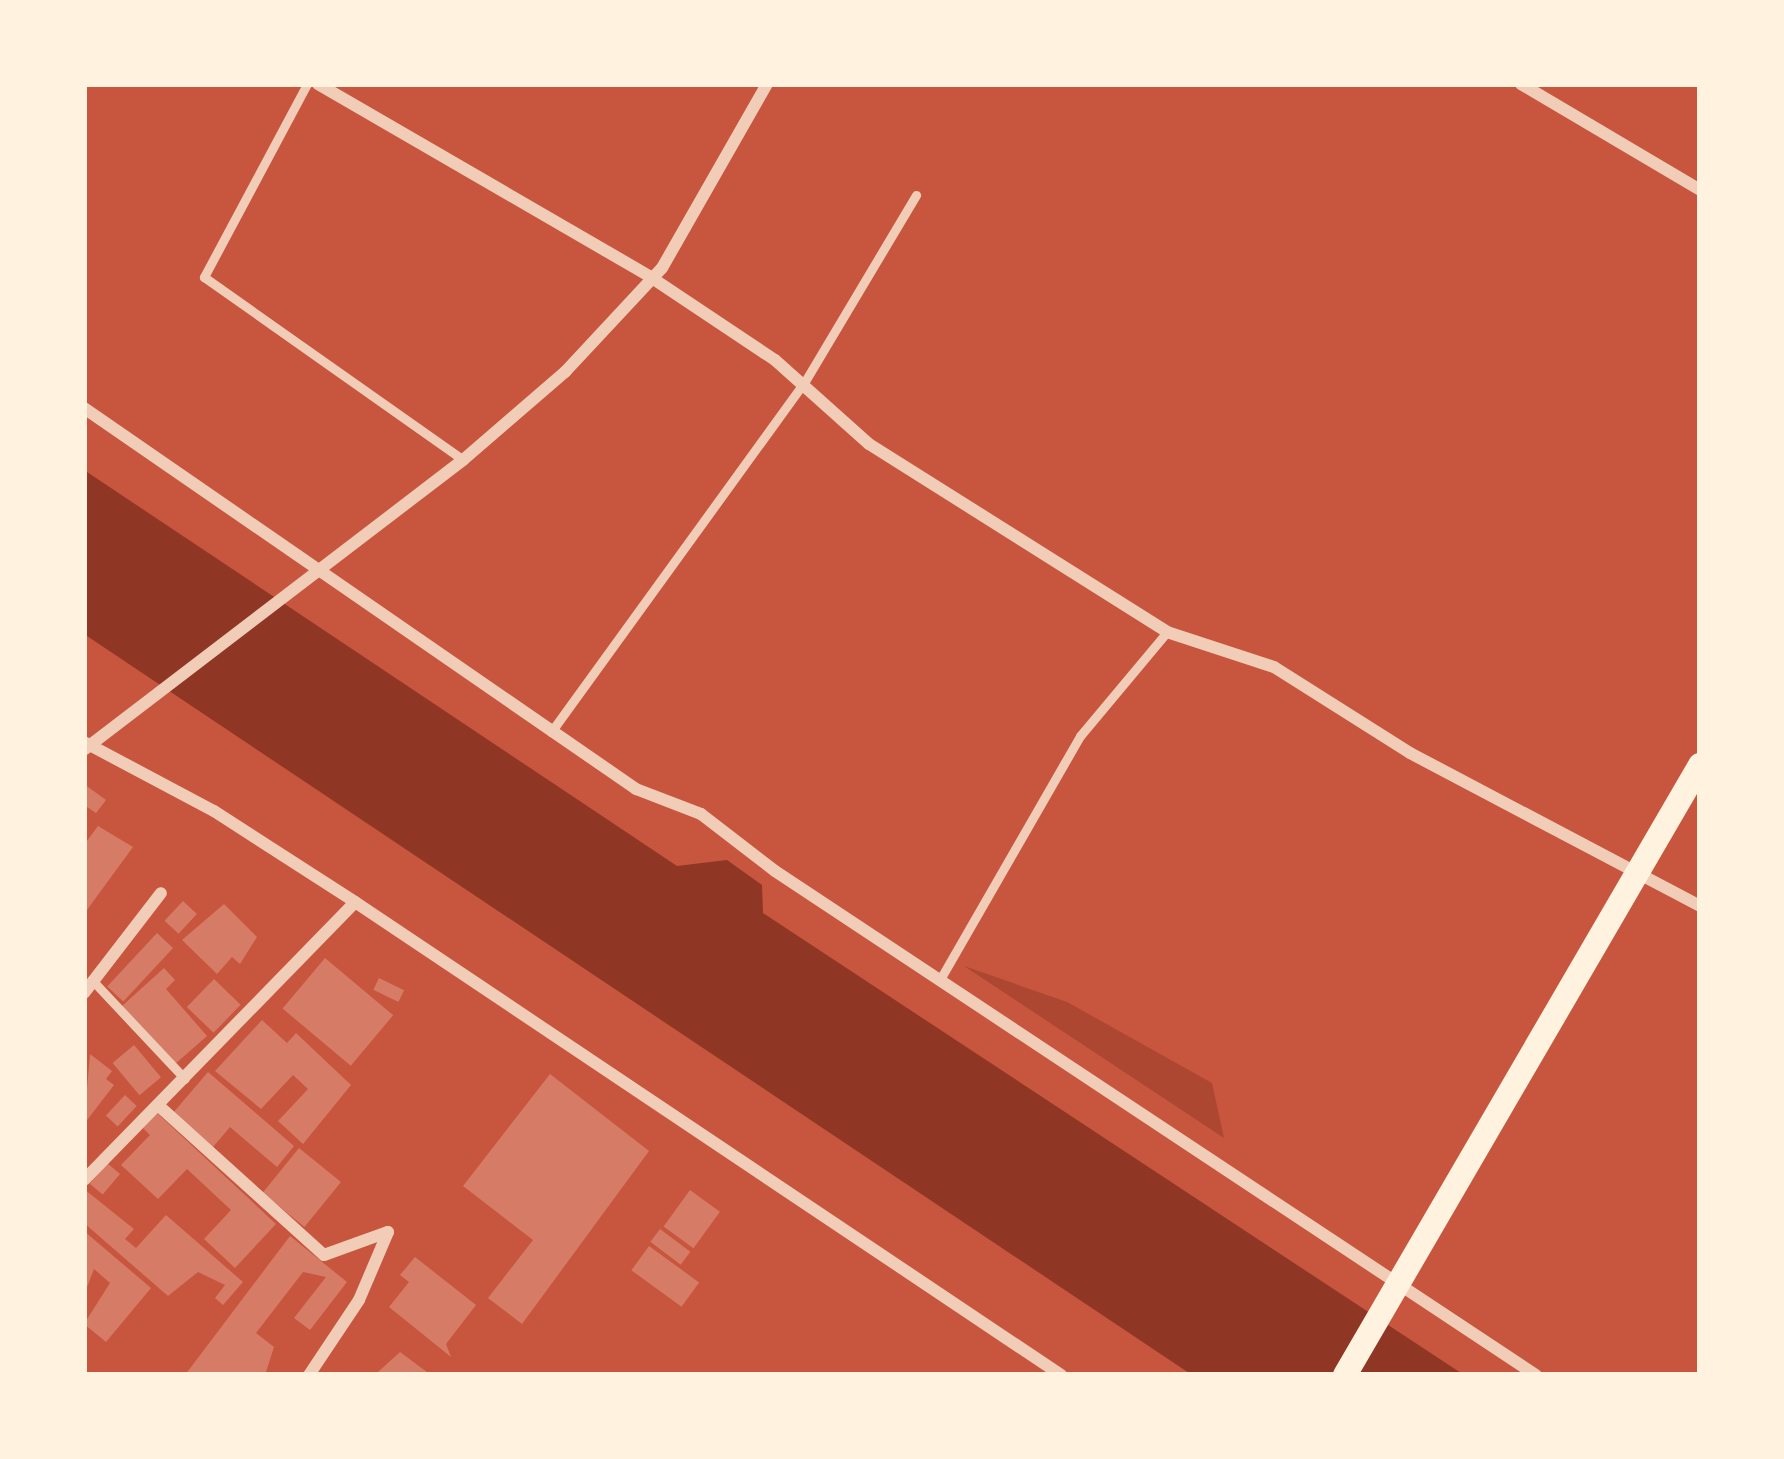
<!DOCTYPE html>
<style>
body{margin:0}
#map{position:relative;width:1784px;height:1459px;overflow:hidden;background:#c8553d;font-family:Cabin,sans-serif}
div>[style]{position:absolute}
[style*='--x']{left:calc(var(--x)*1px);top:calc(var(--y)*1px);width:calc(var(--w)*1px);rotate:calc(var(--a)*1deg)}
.green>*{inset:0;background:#ae4732}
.water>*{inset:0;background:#8f3625}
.building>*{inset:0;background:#d67c66;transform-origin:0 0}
.service>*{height:9px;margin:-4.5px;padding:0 4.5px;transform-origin:4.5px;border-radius:4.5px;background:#f1ccb7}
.minor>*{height:12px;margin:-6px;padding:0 6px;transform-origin:6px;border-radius:6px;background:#f1ccb7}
.secondary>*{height:24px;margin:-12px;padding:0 12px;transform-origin:12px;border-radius:12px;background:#fff3e0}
span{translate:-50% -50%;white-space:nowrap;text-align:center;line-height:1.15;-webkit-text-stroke:9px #fff3e0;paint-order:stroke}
.frame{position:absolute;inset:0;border:87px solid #fff3e0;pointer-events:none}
</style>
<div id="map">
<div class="green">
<div style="clip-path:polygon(964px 966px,1067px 1002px,1212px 1083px,1224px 1138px)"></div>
</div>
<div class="water">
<div style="clip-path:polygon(84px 470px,677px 866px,727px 860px,762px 885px,763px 913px,1464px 1375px,1192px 1375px,84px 634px)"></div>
</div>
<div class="building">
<div style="clip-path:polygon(84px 784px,106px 800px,96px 813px,84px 805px)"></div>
<div style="clip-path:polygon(98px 826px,133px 847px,84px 914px,84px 845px)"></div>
<div style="left:183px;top:901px;width:19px;height:27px;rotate:43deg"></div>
<div style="clip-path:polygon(224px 904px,257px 937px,240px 964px,232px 957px,217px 974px,182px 940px)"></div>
<div style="left:157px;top:933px;width:22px;height:73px;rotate:43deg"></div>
<div style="left:325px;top:958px;width:89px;height:66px;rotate:40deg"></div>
<div style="clip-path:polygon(164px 968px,175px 980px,166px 989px,207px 1036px,174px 1065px,122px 1006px)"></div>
<div style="left:379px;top:978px;width:28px;height:13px;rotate:26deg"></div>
<div style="left:214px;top:979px;width:37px;height:39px;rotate:44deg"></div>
<div style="clip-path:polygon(262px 1020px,287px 1043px,296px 1033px,351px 1085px,303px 1144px,278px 1121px,308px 1089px,293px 1075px,261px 1109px,215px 1071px)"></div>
<div style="left:134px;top:1045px;width:42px;height:28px;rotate:50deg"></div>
<div style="clip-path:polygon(90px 1054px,112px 1071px,106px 1079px,114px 1085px,84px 1124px)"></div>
<div style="clip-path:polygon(208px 1072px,294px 1146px,277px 1167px,230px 1127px,213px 1147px,173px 1113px)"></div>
<div style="clip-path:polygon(550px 1074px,649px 1151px,522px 1324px,488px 1298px,533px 1240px,463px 1186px)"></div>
<div style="left:125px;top:1095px;width:16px;height:28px;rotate:43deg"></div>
<div style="clip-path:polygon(157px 1113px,276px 1224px,235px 1268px,204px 1239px,231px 1210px,187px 1169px,158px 1199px,121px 1165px,150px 1135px,143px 1128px)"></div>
<div style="left:299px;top:1148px;width:54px;height:58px;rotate:39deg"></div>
<div style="left:107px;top:1163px;width:17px;height:27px;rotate:40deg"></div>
<div style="clip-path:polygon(84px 1189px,134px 1229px,125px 1239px,136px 1248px,166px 1215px,243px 1282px,223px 1305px,215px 1298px,225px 1285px,198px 1272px,168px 1296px,84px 1223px)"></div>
<div style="left:690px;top:1190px;width:37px;height:45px;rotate:36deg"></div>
<div style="left:660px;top:1229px;width:38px;height:16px;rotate:37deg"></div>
<div style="clip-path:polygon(84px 1231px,151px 1288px,106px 1342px,84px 1324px,110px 1283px,94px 1269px,84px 1295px)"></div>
<div style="clip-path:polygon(290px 1236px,347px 1282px,310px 1330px,294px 1318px,326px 1277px,303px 1272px,256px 1333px,274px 1347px,265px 1375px,185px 1375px)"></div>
<div style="left:649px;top:1246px;width:62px;height:30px;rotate:36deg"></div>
<div style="clip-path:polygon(415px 1257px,476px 1305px,446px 1344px,451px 1357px,389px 1307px,409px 1282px,400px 1275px)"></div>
<div style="clip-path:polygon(400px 1352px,431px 1375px,378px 1372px)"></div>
</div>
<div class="service">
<div style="--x:307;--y:84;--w:219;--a:118.1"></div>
<div style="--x:204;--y:277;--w:317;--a:35.2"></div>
<div style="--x:551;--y:732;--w:431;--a:-54.1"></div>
<div style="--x:804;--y:383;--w:219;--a:-59.2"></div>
<div style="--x:942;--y:976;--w:277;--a:-60.1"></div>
<div style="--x:1080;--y:736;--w:136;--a:-50.1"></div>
<div style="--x:93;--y:981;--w:134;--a:46.8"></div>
</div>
<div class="minor">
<div style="--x:318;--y:84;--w:386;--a:30.1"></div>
<div style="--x:652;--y:278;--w:148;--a:33.7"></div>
<div style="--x:775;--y:360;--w:126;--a:41.8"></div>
<div style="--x:869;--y:444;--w:352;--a:32.2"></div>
<div style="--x:1167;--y:632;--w:113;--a:18.1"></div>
<div style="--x:1274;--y:667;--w:161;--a:32.3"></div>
<div style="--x:1410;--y:753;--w:328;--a:27.8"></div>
<div style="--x:1521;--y:84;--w:208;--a:30.6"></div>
<div style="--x:84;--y:408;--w:671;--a:34.61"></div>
<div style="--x:636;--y:789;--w:70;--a:21"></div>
<div style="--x:701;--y:814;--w:93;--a:37.6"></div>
<div style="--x:775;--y:871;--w:913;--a:33.52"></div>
<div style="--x:84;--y:742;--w:147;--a:28"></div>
<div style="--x:214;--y:811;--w:168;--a:32.8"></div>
<div style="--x:355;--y:902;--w:850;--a:33.82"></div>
<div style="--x:85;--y:749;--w:476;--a:-37.4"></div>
<div style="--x:463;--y:460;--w:135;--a:-40.8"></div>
<div style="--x:565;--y:372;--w:142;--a:-47"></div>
<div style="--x:662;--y:268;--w:212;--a:-60.3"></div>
<div style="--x:84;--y:993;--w:126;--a:-52.4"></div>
<div style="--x:159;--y:1106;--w:222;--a:42.1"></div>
<div style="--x:324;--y:1255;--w:68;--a:-19.8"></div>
<div style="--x:84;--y:1180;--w:388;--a:-45.7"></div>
<div style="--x:309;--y:1375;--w:90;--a:-56.3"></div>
<div style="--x:359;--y:1300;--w:74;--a:-66.9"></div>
</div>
<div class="secondary">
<div style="--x:1345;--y:1375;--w:706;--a:-59.8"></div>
</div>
<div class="frame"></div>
</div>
